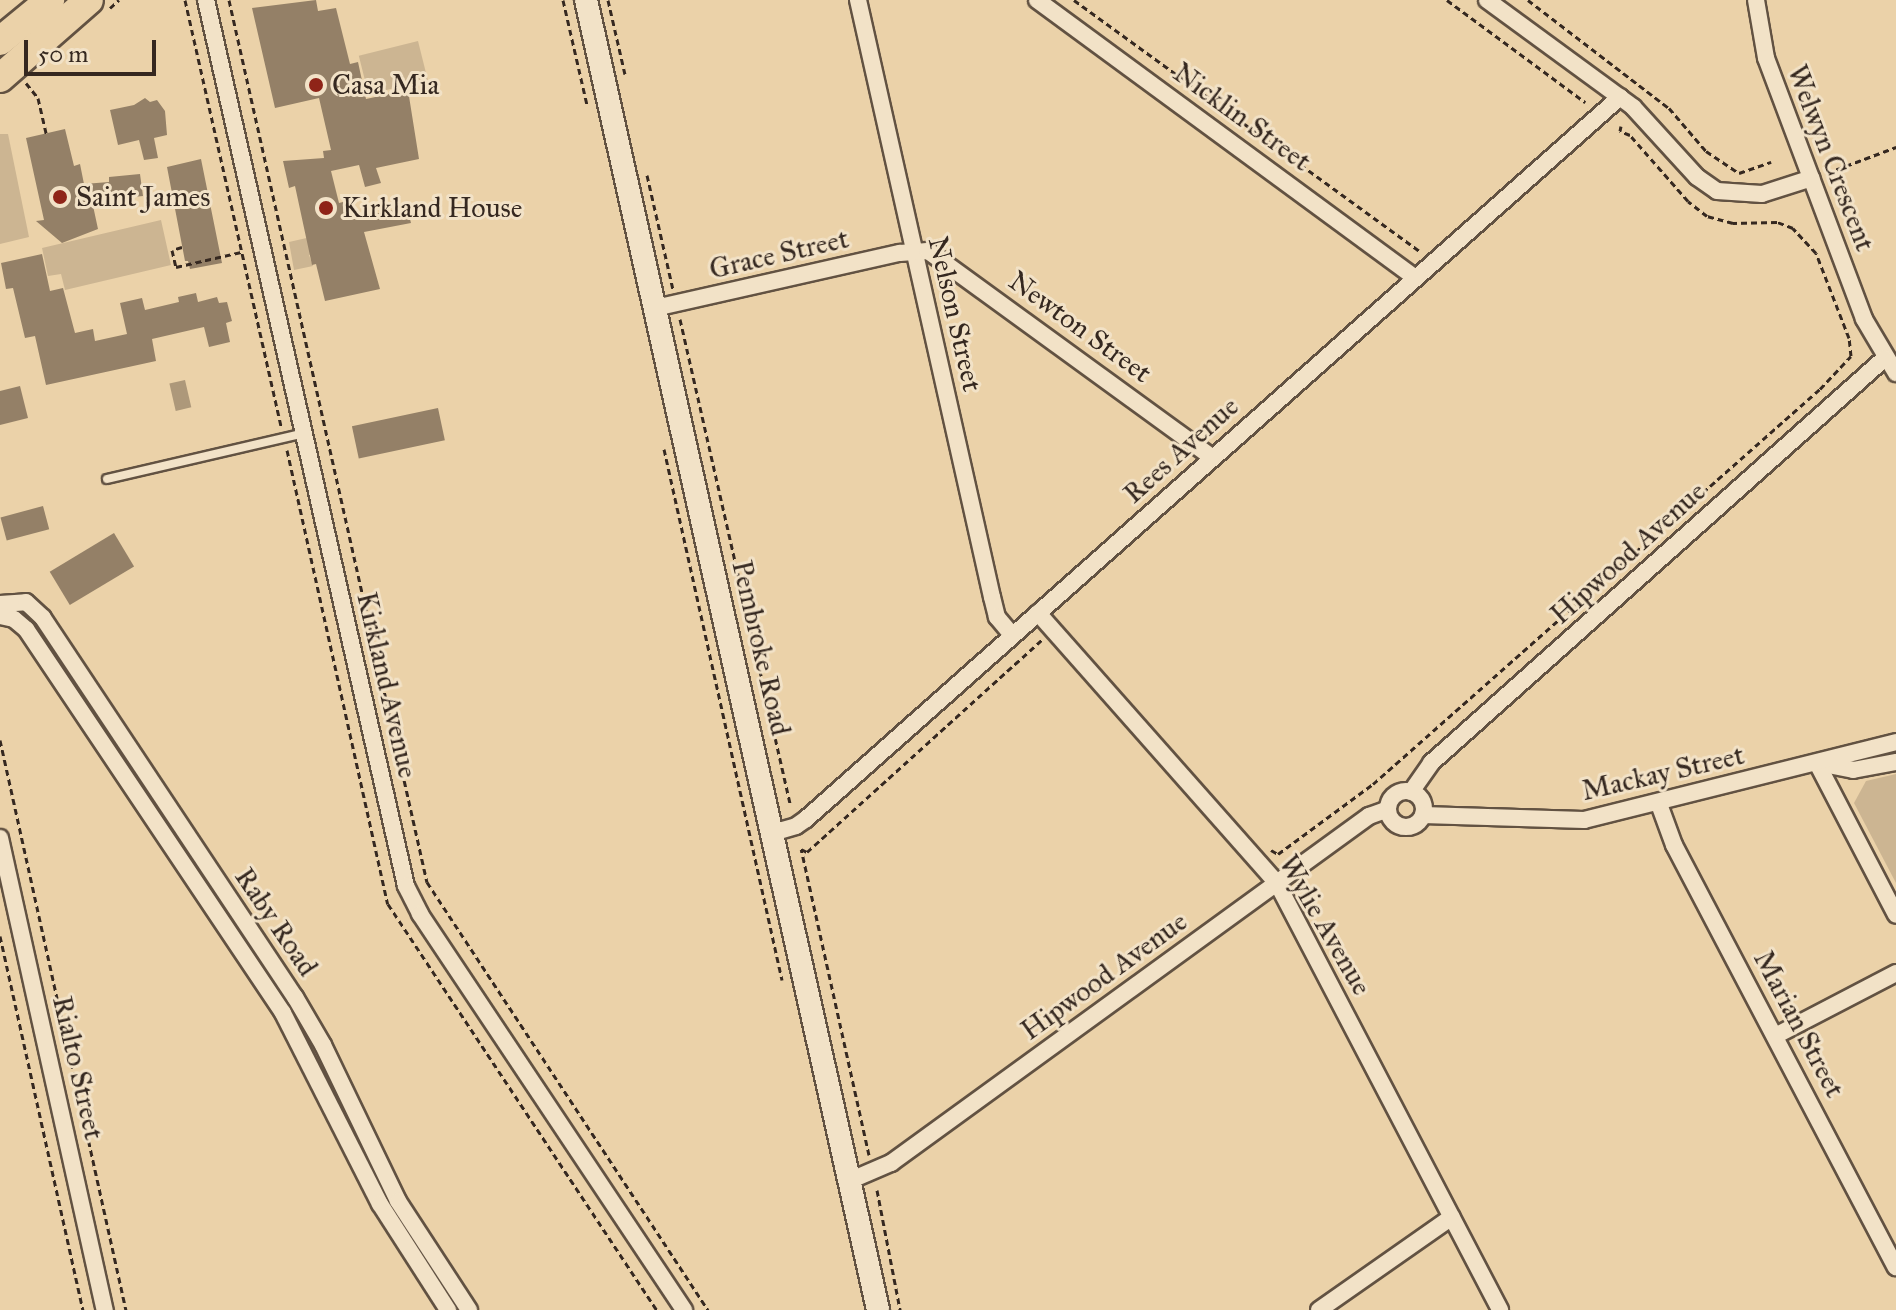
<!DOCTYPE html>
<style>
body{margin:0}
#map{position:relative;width:1896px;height:1310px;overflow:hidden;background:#ebd2a9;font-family:"IM FELL Great Primer",serif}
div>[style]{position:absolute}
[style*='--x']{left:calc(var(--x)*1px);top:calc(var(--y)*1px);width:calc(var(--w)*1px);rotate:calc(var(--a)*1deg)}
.green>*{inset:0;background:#ccb592;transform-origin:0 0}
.water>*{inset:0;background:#ad987a;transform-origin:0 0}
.building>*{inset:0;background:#948067;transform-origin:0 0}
.path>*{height:3px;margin-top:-1.5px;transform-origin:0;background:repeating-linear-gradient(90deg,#352820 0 6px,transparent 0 10px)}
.roads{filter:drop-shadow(2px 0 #625242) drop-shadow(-2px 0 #625242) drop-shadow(0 2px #625242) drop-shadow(0 -2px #625242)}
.lane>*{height:8px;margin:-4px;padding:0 4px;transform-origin:4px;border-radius:4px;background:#f2e2c7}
.street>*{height:16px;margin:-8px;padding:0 8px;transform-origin:8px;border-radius:8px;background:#f2e2c7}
.street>.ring{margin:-8px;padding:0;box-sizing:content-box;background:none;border:16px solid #f2e2c7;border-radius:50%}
.secondary>*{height:22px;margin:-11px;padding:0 11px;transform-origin:11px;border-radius:11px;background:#f2e2c7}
.highway>*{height:28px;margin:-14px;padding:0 14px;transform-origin:14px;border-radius:14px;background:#ebd2a9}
.dots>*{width:22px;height:22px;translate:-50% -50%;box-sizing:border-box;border:4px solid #f2e2c7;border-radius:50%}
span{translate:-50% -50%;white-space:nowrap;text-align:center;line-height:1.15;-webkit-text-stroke:6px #f2e2c7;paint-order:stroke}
.poi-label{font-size:28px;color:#352820}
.left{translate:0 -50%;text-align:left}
.street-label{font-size:28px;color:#352820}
.scale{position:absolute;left:24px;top:40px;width:132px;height:36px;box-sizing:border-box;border:4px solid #352820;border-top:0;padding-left:10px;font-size:24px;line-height:28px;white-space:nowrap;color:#352820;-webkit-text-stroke:6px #f2e2c7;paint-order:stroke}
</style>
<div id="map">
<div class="green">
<div style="left:418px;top:41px;width:40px;height:61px;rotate:76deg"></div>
<div style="clip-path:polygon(0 134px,8px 134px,29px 237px,0 244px)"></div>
<div style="clip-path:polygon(161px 220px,171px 265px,65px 290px,61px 274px,48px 276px,42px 248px)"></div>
<div style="clip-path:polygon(311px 237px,315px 253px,309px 255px,313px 266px,294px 270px,289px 242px)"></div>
<div style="clip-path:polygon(1896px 774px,1896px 883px,1854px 803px,1866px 781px)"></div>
</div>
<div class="water">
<div style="left:185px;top:380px;width:28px;height:16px;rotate:77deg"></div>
</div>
<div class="building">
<div style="clip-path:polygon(316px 0,318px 11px,336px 8px,350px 64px,358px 62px,366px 99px,408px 90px,419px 159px,376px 168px,381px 183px,365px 187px,359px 165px,331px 171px,339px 203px,351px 200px,352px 219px,407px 207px,411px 223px,364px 232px,380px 289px,325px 301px,316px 264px,312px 265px,295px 186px,289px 188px,283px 161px,324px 158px,323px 151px,331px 150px,319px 98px,275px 108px,252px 8px)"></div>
<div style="clip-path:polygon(145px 98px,150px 102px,157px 100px,165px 111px,167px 135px,154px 138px,158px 158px,144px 160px,139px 140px,118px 145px,110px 110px,134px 105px)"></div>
<div style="clip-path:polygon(65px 129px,74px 166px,80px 164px,84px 184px,109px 182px,109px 177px,140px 174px,143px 196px,92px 201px,98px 229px,62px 243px,36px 221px,44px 220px,26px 138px)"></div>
<div style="clip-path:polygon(201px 159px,222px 263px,190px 269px,188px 261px,185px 261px,167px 167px)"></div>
<div style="clip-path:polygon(42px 254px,50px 291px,63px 288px,75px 333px,93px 329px,95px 341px,127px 334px,120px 303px,142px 298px,145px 310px,179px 302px,178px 297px,196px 293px,198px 302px,217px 297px,219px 303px,227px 302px,232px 321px,226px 323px,230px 342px,209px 347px,204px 327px,152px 339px,156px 361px,46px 385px,35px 336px,25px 338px,13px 288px,6px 289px,1px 263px)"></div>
<div style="clip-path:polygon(20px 386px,28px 418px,0 425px,0 391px)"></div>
<div style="left:438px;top:408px;width:33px;height:88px;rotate:78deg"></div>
<div style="left:43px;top:506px;width:24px;height:44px;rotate:75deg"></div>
<div style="left:114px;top:533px;width:39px;height:75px;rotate:59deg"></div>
</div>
<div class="path">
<div style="--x:185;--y:0;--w:438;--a:77.3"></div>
<div style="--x:229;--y:0;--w:904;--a:77.35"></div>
<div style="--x:427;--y:882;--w:512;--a:56.71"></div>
<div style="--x:563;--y:0;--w:108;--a:77.1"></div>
<div style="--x:608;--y:0;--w:76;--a:77.1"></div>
<div style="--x:1074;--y:0;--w:427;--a:36"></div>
<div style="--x:1447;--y:0;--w:172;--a:36.5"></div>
<div style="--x:1528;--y:0;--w:178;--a:37.5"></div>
<div style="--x:1669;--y:108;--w:57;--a:49.3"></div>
<div style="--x:1706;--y:151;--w:40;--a:34"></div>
<div style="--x:1739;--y:173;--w:34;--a:-19"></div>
<div style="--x:110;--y:8;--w:12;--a:-42"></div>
<div style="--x:26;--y:83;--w:19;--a:51"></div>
<div style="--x:38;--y:98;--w:37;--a:77"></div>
<div style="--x:1827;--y:173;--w:74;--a:-20.6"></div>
<div style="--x:647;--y:175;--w:117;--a:77.2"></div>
<div style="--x:182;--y:247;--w:10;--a:163"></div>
<div style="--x:172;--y:250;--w:17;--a:77"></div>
<div style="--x:176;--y:267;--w:67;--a:-13"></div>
<div style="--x:680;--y:319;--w:499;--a:77.2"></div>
<div style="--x:664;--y:449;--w:544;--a:77.47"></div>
<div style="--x:287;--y:450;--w:465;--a:77.5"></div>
<div style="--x:388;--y:904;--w:487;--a:56.5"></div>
<div style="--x:0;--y:740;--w:584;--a:77.54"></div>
<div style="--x:1271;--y:850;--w:8;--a:30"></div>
<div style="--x:1278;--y:854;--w:118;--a:-36.4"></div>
<div style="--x:1373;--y:784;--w:597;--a:-41.47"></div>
<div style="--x:1820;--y:389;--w:45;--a:-46.8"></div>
<div style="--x:1851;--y:356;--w:18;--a:-96"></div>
<div style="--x:1849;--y:338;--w:91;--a:-111.2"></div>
<div style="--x:1816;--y:253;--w:34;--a:-133"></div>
<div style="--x:1793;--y:228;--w:17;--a:-159"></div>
<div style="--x:1777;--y:222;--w:44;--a:178.7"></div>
<div style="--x:1733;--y:223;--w:27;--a:-165"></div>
<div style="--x:1707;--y:216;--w:24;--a:-142"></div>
<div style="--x:1688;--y:201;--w:88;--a:-131.3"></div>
<div style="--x:1630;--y:135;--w:11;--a:-158"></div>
<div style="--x:1620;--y:131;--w:5;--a:-79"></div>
<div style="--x:0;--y:936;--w:383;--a:77.5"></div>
<div style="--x:869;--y:1155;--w:313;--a:-102.5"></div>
<div style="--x:801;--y:849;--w:7;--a:27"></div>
<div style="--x:807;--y:852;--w:316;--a:-42.1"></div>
<div style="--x:877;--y:1190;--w:122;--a:79.1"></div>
</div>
<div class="roads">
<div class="lane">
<div style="--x:107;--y:479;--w:202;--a:-13.1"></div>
</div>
<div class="street">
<div style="--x:206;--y:0;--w:908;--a:77.28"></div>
<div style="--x:406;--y:886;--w:31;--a:63"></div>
<div style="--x:420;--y:914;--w:476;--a:56.3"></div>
<div style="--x:858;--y:0;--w:612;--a:77.35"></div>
<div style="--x:992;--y:597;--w:21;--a:76"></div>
<div style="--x:997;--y:617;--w:23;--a:50"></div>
<div style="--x:1037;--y:0;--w:469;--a:36.3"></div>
<div style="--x:1487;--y:0;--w:181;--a:36.2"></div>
<div style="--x:1633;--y:107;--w:95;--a:47.6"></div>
<div style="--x:1697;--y:177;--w:24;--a:35"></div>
<div style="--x:1717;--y:191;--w:45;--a:3.8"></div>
<div style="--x:1762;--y:194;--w:52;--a:-17.7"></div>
<div style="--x:1756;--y:0;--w:59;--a:80.2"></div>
<div style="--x:1766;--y:58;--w:279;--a:69.4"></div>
<div style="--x:1864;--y:319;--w:63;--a:59.3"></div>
<div style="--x:655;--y:308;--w:251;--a:-12.7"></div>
<div style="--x:900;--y:253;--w:28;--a:-4"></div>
<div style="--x:928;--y:251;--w:351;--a:36"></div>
<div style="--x:0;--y:604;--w:26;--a:-4"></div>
<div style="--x:26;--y:602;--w:23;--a:43"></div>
<div style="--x:43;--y:618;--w:455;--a:56.4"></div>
<div style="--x:295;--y:997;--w:56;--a:59.7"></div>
<div style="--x:323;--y:1045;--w:173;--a:64.3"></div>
<div style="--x:398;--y:1201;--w:130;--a:56.9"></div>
<div style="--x:1038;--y:613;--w:361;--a:48.5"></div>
<div style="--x:1277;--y:883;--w:482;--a:62.4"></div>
<div style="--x:0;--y:616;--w:14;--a:12"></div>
<div style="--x:14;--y:619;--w:16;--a:40"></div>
<div style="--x:26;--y:629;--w:462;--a:56.2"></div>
<div style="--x:283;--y:1013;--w:214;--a:63.1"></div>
<div style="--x:380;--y:1204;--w:126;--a:57.3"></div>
<div style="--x:1817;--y:763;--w:171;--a:62.5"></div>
<div style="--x:1823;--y:764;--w:31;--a:11"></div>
<div style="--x:1853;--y:770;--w:44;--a:-10.5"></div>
<div class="ring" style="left:1388px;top:791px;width:20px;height:20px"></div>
<div style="--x:1411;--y:792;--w:35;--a:-55"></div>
<div style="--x:1431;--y:763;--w:608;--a:-41.74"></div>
<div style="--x:1659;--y:804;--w:44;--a:69.9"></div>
<div style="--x:1674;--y:845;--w:477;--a:62.3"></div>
<div style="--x:1423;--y:815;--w:161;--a:1.8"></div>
<div style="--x:1584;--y:820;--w:322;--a:-14"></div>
<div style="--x:772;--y:833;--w:25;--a:-16"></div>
<div style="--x:796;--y:826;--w:12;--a:-35"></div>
<div style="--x:806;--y:819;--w:1088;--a:-41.57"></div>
<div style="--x:0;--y:838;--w:484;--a:77.5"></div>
<div style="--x:1777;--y:1035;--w:134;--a:-27.5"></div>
<div style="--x:849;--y:1181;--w:46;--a:-23.2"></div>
<div style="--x:891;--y:1163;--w:591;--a:-35.98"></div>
<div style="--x:1369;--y:816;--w:20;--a:-20"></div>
<div style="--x:1319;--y:1310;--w:162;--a:-35"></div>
</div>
<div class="secondary">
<div style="--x:586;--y:0;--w:1342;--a:77.43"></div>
</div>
<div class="highway">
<div style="--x:0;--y:41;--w:65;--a:-39.4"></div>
<div style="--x:0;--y:78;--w:118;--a:-41.2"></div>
</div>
</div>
<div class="dots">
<div style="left:316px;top:85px;background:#8f2418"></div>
<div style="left:60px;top:197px;background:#8f2418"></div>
<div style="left:326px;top:208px;background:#8f2418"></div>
</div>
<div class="poi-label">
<span class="left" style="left:332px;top:85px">Casa Mia</span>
<span class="left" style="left:76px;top:197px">Saint James</span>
<span class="left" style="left:342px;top:208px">Kirkland House</span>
</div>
<div class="street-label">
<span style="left:1242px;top:117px;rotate:36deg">Nicklin Street</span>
<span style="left:1831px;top:158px;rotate:69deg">Welwyn Crescent</span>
<span style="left:779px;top:254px;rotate:-13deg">Grace Street</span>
<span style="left:955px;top:314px;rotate:77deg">Nelson Street</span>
<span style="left:1080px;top:327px;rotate:36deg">Newton Street</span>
<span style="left:1181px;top:450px;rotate:-42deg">Rees Avenue</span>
<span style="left:1628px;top:553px;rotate:-42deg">Hipwood Avenue</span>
<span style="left:761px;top:648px;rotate:77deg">Pembroke Road</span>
<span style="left:387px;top:685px;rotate:77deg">Kirkland Avenue</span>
<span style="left:1663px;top:773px;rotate:-13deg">Mackay Street</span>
<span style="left:276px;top:922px;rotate:56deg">Raby Road</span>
<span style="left:1325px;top:925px;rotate:60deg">Wylie Avenue</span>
<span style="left:1104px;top:976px;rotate:-36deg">Hipwood Avenue</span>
<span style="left:1799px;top:1024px;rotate:62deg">Marian Street</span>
<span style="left:78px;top:1068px;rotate:77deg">Rialto Street</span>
</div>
<div class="scale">50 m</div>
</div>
